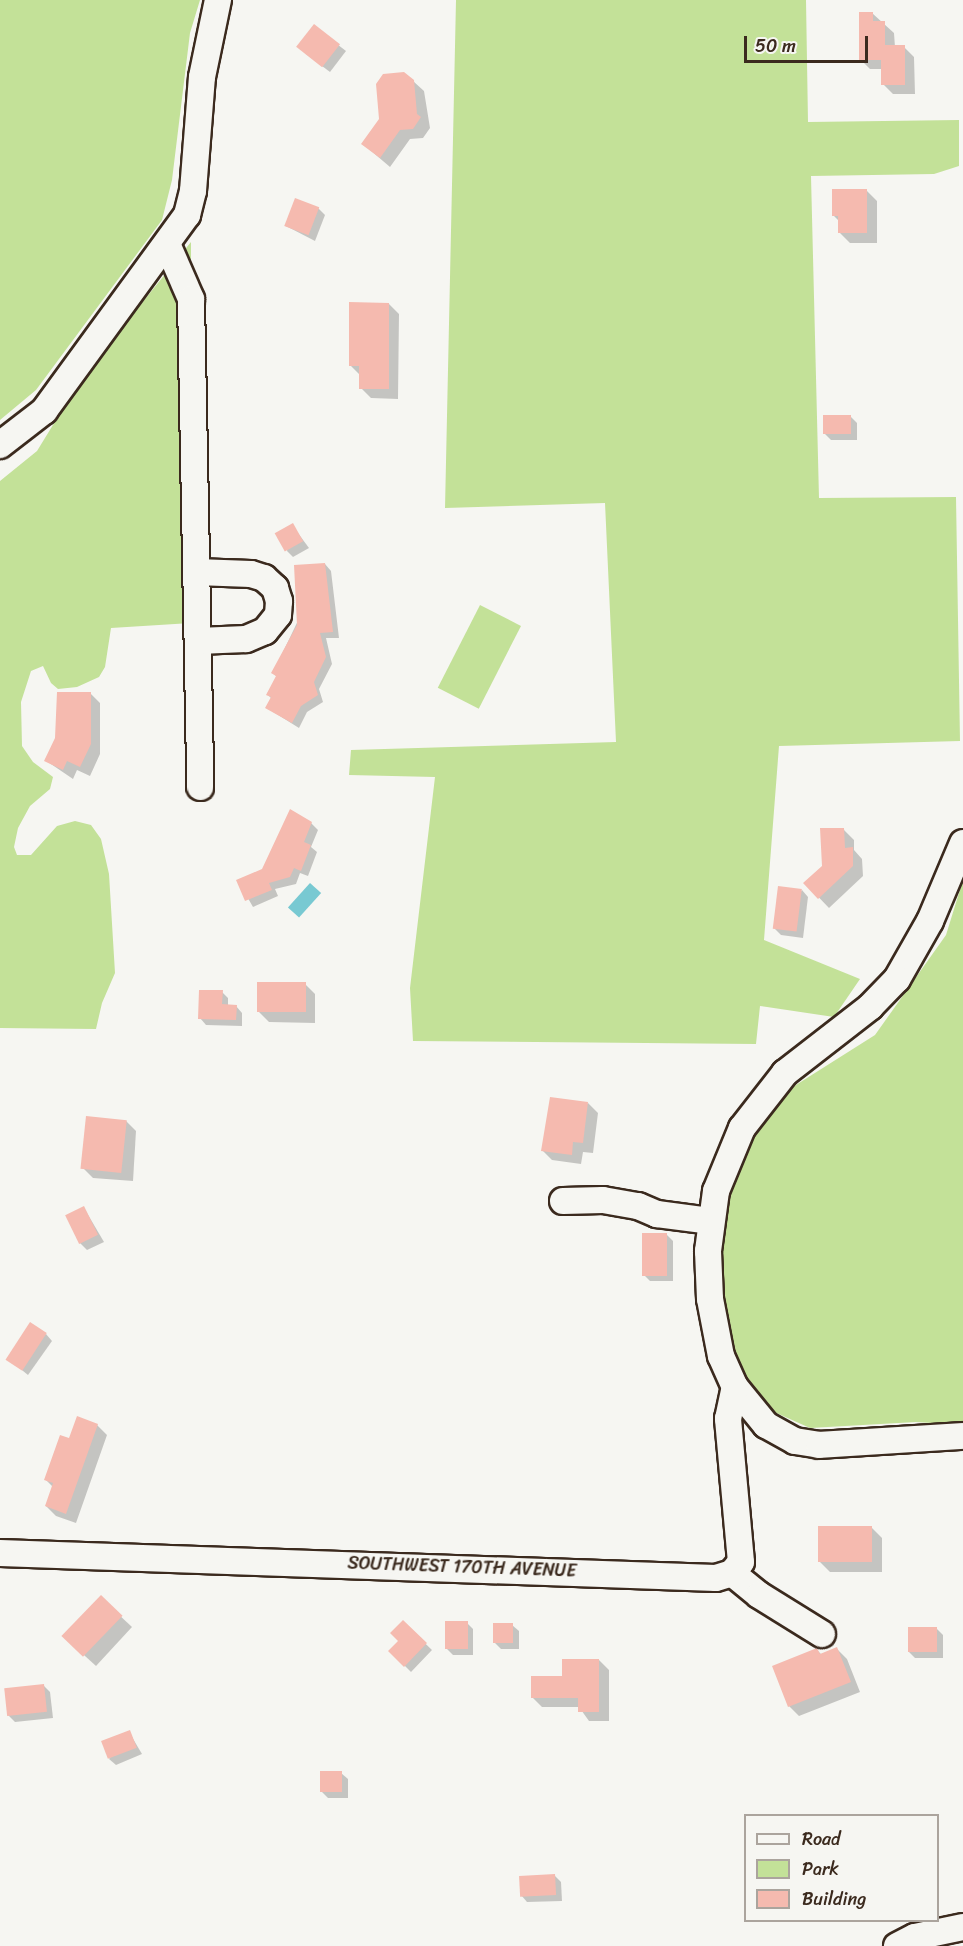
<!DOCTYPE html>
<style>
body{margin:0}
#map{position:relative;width:963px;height:1946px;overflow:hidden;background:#f6f6f2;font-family:Sriracha,sans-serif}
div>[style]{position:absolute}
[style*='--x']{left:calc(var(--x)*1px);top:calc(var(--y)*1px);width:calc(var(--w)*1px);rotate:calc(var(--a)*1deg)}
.green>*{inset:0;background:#c3e198;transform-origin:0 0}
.water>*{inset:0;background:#78c9d2;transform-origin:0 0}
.shadow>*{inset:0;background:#0003}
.building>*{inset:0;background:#f5baaf;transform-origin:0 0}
.roads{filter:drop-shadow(2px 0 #3b2a1e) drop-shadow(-2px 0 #3b2a1e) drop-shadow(0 2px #3b2a1e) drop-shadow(0 -2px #3b2a1e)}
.minor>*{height:26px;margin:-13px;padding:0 13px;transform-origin:13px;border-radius:13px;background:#f6f6f2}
span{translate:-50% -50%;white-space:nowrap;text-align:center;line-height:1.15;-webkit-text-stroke:4.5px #f6f6f2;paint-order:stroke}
.street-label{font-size:18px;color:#3b2a1e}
.legend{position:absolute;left:744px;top:1814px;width:195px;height:108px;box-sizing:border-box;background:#f6f6f2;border:2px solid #aba49d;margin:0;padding:8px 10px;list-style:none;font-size:18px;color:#3b2a1e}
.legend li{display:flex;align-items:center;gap:12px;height:30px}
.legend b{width:30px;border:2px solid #aba49d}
.scale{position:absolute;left:744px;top:36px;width:124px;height:27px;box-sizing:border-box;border:3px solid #3b2a1e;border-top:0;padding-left:8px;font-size:18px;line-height:21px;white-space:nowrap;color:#3b2a1e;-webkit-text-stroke:4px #f6f6f2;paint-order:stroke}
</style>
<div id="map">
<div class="green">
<div style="clip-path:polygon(0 0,200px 0,190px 33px,172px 180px,162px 220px,36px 390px,0 420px)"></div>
<div style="clip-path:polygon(456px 0,806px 0,808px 122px,959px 120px,959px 166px,934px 174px,811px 176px,819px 498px,956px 497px,960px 741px,779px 746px,764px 940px,860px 979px,834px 1017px,760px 1006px,756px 1044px,413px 1041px,410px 988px,435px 777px,349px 775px,351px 750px,616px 742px,605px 503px,445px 508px)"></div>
<div style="clip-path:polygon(191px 242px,191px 623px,111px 628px,105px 667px,99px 677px,77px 687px,58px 689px,51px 683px,43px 666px,31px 671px,21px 702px,22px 746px,33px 762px,53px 777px,50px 789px,30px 806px,18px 828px,14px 847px,17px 855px,31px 855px,57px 826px,75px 821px,91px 825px,101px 839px,109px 874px,115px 973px,102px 1003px,96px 1029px,0 1028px,0 481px,37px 451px,83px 376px)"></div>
<div style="left:480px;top:605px;width:46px;height:93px;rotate:27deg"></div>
<div style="clip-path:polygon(963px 880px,963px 1425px,916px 1422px,810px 1428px,772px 1411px,736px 1362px,719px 1273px,717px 1212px,742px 1155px,788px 1090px,875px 1035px,946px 935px)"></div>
</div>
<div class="water">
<div style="left:310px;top:883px;width:15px;height:33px;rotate:42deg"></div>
</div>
<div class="shadow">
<div style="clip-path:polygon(872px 13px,894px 33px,895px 47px,904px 47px,914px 57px,915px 94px,893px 94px,883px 84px,882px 69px,870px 69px,860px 59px)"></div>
<div style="clip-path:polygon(315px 27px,346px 51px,330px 72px,306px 54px)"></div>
<div style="clip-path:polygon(413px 81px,424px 91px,430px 128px,423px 138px,410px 139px,390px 167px,363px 144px)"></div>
<div style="clip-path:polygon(867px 191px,877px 201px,877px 243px,850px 243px,840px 233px,840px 222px,834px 216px)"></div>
<div style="clip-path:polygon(318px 208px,325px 215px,315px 241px,286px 226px)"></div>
<div style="clip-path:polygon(389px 304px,399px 314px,398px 399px,371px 398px,361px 388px,361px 376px,351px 366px)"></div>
<div style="clip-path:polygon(850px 416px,857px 423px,857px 440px,831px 440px,824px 433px)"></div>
<div style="clip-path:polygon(292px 525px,309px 548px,293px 557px,287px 551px)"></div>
<div style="clip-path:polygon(325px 564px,331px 571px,339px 638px,326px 638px,332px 664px,319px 689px,323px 702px,307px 712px,299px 728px,267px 708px,272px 699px,267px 694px,277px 677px,273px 673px)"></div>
<div style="clip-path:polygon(90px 693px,100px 703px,100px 754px,90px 776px,77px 770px,73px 779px,45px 760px)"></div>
<div style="clip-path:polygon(311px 823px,318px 830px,311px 847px,317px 852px,308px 876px,300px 873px,296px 884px,275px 889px,278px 896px,253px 907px,238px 881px,263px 870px)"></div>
<div style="clip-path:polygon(844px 830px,854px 840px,854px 850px,862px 859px,863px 876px,829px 908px,805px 883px,823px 866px)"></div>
<div style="clip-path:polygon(802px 890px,808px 897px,803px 938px,781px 935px,775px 929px)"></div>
<div style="clip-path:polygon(305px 984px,315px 994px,315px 1023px,269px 1022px,259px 1012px)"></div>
<div style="clip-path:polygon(222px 992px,228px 998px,228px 1006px,236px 1006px,242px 1013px,242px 1026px,206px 1025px,200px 1018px)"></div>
<div style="clip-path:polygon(588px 1103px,598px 1113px,593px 1153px,583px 1152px,581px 1164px,552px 1160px,542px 1150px)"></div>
<div style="clip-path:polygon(126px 1121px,136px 1131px,133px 1181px,93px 1178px,83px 1168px)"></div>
<div style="clip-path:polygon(84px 1208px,104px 1242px,87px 1250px,80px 1243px)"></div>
<div style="clip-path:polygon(667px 1235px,673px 1241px,673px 1281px,650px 1281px,644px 1275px)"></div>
<div style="clip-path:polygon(46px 1334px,52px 1341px,28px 1375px,7px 1358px)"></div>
<div style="clip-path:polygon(97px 1425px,107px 1435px,76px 1523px,56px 1516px,46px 1506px,53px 1487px,46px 1480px,70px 1440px)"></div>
<div style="clip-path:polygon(872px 1528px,882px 1538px,882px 1572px,830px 1572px,820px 1562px)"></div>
<div style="clip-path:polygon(101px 1598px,132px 1627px,96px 1666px,74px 1646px)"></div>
<div style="clip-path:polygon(403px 1622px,432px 1650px,411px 1672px,390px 1651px,400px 1641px)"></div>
<div style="clip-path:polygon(467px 1623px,473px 1629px,473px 1655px,453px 1655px,446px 1648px)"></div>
<div style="clip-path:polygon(512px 1625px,519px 1631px,519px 1649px,501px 1649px,495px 1643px)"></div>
<div style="clip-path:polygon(937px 1629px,943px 1635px,943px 1658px,915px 1658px,909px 1652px)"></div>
<div style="clip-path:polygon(837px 1649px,847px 1659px,860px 1692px,799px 1716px,789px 1706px,817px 1650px,822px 1655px)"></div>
<div style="clip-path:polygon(599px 1660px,609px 1670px,609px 1721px,589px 1721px,579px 1707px,542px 1707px,532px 1697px)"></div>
<div style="clip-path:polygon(44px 1686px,50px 1692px,53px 1718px,15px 1722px,8px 1715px)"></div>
<div style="clip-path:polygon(129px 1732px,142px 1754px,116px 1765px,109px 1759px)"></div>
<div style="clip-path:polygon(341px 1773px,348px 1779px,348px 1798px,328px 1798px,322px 1792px)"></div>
<div style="clip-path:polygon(555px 1876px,561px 1882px,562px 1901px,527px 1902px,521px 1895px)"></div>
</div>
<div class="building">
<div style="clip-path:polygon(859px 12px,873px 12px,873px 21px,885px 21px,885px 45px,905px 45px,905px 85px,881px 85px,881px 60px,859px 60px)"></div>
<div style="left:314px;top:24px;width:33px;height:29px;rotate:38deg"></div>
<div style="clip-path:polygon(404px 72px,414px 80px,417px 114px,421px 117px,413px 129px,400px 130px,380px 158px,361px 144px,379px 119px,376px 84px,383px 74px)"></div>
<div style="clip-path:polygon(832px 189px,867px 189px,867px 233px,838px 233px,838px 216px,832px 216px)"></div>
<div style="left:295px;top:198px;width:26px;height:30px;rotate:21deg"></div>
<div style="clip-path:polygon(349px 302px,389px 303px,389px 389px,359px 389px,359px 366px,349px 366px)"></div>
<div style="left:823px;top:415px;width:28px;height:19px"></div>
<div style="left:293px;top:523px;width:21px;height:21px;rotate:61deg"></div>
<div style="clip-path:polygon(325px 563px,333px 632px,320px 633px,326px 657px,314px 682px,318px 695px,301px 706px,292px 723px,265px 708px,271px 697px,266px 695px,276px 676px,271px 673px,297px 625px,294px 565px)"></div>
<div style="clip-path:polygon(57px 692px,91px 692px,91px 744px,80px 767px,67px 761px,63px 770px,44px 761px,55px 738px)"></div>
<div style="clip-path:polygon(290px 809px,312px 822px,304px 842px,311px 845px,301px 871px,294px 868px,290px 877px,269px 883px,272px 890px,245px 901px,236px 880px,262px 869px)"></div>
<div style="clip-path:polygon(820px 828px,844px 828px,845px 848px,853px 847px,853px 866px,818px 899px,803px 883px,822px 866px)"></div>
<div style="left:778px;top:886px;width:24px;height:43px;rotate:7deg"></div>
<div style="left:257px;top:982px;width:49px;height:30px"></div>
<div style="clip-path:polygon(199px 990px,223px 990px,222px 1004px,237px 1005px,236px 1020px,198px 1019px)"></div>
<div style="clip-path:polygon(550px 1097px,588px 1102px,583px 1143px,573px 1142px,572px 1155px,541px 1151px)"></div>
<div style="left:86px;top:1116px;width:41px;height:53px;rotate:6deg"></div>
<div style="left:84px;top:1206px;width:32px;height:21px;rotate:64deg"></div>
<div style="left:642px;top:1233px;width:25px;height:43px"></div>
<div style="left:30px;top:1322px;width:20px;height:45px;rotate:33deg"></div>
<div style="clip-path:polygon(77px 1416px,98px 1424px,66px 1514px,45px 1506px,53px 1483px,44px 1480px,60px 1435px,69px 1438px)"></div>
<div style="left:818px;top:1526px;width:54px;height:36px"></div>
<div style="left:101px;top:1595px;width:30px;height:57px;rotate:44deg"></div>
<div style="clip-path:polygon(403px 1620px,427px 1643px,404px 1667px,388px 1651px,398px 1641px,390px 1633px)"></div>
<div style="left:445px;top:1621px;width:23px;height:28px"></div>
<div style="left:493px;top:1623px;width:20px;height:20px"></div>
<div style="left:908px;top:1627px;width:29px;height:25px"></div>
<div style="clip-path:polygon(837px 1647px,851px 1682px,788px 1707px,772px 1666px,817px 1648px,820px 1654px)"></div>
<div style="clip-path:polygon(562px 1659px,599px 1659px,599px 1712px,578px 1712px,578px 1698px,531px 1698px,531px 1676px,562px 1676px)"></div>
<div style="left:44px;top:1684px;width:28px;height:40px;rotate:84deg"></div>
<div style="left:130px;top:1730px;width:19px;height:31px;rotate:69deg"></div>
<div style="left:320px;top:1771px;width:22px;height:21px"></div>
<div style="left:555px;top:1874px;width:21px;height:36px;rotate:87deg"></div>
</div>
<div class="roads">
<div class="minor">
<div style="--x:168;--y:246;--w:58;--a:66.5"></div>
<div style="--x:191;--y:299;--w:488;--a:88.9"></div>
<div style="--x:0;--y:445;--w:56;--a:-37.7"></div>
<div style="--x:44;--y:411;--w:243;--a:-53.9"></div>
<div style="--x:187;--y:215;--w:25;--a:-76"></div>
<div style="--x:193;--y:191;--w:114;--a:-85.5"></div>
<div style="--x:202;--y:77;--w:79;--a:-78.3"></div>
<div style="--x:196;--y:572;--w:55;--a:2.1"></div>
<div style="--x:251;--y:574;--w:14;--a:17"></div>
<div style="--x:264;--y:578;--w:15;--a:42"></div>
<div style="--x:275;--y:588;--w:14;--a:73"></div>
<div style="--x:279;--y:601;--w:14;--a:94"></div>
<div style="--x:278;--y:615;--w:21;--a:129"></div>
<div style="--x:265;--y:631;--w:21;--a:157"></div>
<div style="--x:246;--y:639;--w:48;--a:177.6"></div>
<div style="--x:963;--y:843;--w:85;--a:112.9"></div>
<div style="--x:930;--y:921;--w:67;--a:119.6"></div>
<div style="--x:897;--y:979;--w:39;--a:134"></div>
<div style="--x:870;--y:1007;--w:108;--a:142.2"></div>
<div style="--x:785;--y:1073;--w:70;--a:128"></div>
<div style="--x:742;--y:1128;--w:68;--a:112.4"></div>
<div style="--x:716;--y:1191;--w:61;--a:97.6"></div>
<div style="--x:708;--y:1251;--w:48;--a:87.6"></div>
<div style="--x:710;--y:1299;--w:58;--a:79.1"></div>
<div style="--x:721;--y:1356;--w:34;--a:66"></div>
<div style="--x:735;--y:1387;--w:49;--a:50.8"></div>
<div style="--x:766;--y:1425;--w:33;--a:29"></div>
<div style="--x:795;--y:1441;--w:24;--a:9"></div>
<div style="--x:819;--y:1445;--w:144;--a:-3.6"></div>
<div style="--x:563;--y:1201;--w:40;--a:-1.4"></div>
<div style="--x:603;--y:1200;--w:36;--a:10"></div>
<div style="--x:638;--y:1206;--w:21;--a:23"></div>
<div style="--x:657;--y:1214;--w:53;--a:7.5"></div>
<div style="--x:0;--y:1553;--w:716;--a:2"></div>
<div style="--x:716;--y:1578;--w:17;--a:-17"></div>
<div style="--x:732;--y:1573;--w:14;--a:-51"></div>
<div style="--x:741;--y:1562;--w:144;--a:-95.2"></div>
<div style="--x:728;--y:1419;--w:33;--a:-78"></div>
<div style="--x:732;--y:1573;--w:35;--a:39"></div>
<div style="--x:759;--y:1595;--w:74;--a:31.8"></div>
<div style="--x:897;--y:1946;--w:20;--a:-27"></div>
<div style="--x:915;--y:1937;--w:49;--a:-11.8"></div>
</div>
</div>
<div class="street-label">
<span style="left:462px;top:1567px;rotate:2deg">SOUTHWEST 170TH AVENUE</span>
</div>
<ul class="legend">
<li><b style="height:8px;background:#f6f6f2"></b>Road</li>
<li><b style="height:16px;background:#c3e198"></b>Park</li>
<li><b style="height:16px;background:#f5baaf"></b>Building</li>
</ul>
<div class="scale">50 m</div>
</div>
